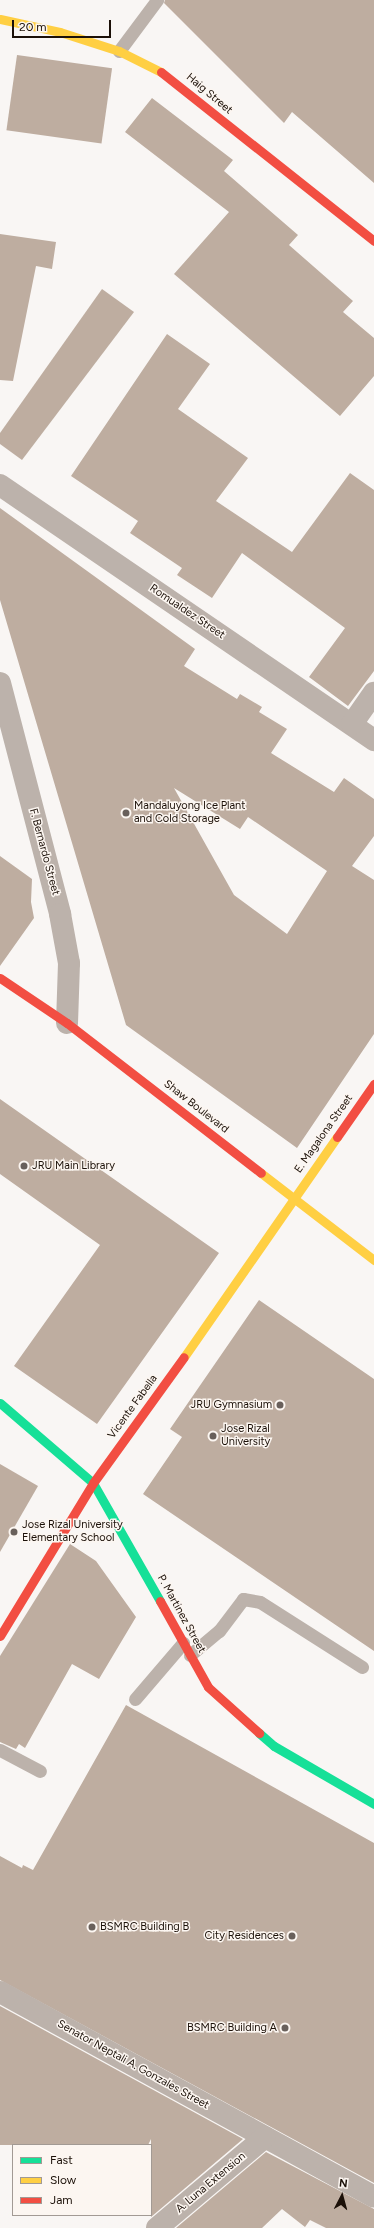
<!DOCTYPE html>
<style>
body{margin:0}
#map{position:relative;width:374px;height:2228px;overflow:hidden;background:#f9f6f4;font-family:Figtree,sans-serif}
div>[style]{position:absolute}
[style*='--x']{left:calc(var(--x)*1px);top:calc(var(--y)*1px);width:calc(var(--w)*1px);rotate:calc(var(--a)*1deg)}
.building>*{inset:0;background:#beada0;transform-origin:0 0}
.lane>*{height:13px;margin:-6.5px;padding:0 6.5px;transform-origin:6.5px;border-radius:6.5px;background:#bcb2ab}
.street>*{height:22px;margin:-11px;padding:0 11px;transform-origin:11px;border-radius:11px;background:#bcb2ab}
.fast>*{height:9px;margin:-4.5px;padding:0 4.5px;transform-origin:4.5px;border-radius:4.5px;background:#16e098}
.slow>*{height:9px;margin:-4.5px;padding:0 4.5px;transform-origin:4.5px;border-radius:4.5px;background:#ffcf43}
.jam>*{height:9px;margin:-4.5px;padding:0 4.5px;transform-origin:4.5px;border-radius:4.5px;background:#f24e42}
.dots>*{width:11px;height:11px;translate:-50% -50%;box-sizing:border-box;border:2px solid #fcf6f1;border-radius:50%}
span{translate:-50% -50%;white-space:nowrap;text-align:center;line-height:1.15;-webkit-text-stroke:3px #fcf6f1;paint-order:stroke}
.street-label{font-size:11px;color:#1b1008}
.poi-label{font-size:11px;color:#1b1008}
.left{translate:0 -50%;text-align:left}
.right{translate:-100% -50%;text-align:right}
.legend{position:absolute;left:12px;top:2144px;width:140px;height:72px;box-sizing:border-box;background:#fcf6f1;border:1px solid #a29a94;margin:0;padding:5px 7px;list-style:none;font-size:12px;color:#1b1008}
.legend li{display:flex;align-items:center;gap:8px;height:20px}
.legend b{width:20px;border:1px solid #a29a94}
.north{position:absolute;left:322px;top:2176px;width:40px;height:40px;-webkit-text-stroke:3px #fcf6f1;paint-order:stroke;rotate:6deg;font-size:11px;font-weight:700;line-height:16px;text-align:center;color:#1b1008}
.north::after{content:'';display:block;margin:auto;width:14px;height:18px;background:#1b1008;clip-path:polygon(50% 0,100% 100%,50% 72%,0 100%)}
.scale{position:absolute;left:12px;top:20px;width:99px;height:18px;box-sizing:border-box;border:2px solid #1b1008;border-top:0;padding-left:5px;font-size:12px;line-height:14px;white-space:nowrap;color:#1b1008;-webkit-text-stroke:3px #fcf6f1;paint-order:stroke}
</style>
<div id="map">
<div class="building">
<div style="clip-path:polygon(165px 0,374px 0,374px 183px,292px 112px,284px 123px,164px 3px)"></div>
<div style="left:17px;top:55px;width:96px;height:76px;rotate:8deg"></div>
<div style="clip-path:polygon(152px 98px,233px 160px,224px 171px,298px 235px,289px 245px,353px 301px,343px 312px,374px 338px,374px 376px,340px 416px,174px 274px,229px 212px,125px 132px)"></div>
<div style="clip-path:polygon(0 234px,56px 242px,52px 269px,36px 266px,13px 381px,0 380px)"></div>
<div style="clip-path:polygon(102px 289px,134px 312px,22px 460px,0 444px,0 433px)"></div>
<div style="clip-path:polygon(167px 334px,210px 364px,178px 409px,248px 458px,216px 501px,292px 552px,350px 473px,374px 490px,374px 671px,348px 706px,309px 677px,345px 628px,242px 553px,212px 598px,177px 575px,182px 568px,130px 533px,138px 521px,71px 476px)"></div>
<div style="clip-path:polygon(evenodd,0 508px,195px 649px,184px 666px,237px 699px,240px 694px,262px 707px,259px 712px,287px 729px,271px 753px,334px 792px,344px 778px,374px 799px,374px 836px,352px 866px,374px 880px,374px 1034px,297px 1148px,126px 1025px,0 600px,0 508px,174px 788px,240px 829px,248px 817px,327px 871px,287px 934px,234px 895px,174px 788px)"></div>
<div style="clip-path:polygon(0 856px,32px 879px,31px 902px,34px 918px,0 966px)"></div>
<div style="clip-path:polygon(0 1099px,219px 1253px,97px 1424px,14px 1366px,100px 1245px,0 1174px)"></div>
<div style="clip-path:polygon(259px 1300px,374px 1379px,374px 1651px,143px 1494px,182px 1437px,170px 1429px)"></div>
<div style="clip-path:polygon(0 1464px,38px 1486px,0 1552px)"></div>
<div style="clip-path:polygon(70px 1544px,96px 1561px,136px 1617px,99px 1679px,72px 1664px,25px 1748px,19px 1744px,16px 1749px,0 1742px,0 1656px)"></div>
<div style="clip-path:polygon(126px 1705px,374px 1843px,374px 2183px,0 1980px,0 1856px,22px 1868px,23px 1865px,33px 1870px)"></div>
<div style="clip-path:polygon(0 2006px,243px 2139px,151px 2217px,151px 2139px,148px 2145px,0 2145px)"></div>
<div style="clip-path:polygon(266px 2152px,374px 2209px,374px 2228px,326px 2228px,310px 2220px,305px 2227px,282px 2209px,262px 2228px,176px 2228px)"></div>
</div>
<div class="lane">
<div style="--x:119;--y:51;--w:64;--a:-53.3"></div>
<div style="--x:190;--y:1655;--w:38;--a:-40"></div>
<div style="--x:219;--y:1631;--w:40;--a:-53"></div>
<div style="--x:243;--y:1599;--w:17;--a:10"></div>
<div style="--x:260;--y:1602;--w:121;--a:32.5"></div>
<div style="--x:135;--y:1699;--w:74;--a:-49.4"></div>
<div style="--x:0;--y:1750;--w:45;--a:27.7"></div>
</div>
<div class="street">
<div style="--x:0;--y:485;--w:453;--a:34.3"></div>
<div style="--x:0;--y:683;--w:239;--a:75.4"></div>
<div style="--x:60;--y:914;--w:50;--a:79.6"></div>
<div style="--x:69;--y:963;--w:60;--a:91.9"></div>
<div style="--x:352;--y:724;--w:38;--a:-55"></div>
<div style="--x:0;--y:1992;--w:426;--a:28.7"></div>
<div style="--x:157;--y:2228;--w:141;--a:-40.1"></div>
</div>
<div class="fast">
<div style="--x:0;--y:1403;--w:123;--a:40.7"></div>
<div style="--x:93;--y:1483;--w:136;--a:60.4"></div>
<div style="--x:259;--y:1733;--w:20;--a:41"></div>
<div style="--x:274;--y:1746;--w:116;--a:30.1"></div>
</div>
<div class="slow">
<div style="--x:0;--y:19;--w:61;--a:12.2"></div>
<div style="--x:60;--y:32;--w:62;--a:17.9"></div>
<div style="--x:119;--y:51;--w:47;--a:26.6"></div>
<div style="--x:261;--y:1173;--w:143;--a:37.6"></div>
<div style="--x:184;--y:1357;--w:268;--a:-55.2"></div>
</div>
<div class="jam">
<div style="--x:161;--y:72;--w:272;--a:38.4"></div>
<div style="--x:0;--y:978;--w:81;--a:33.9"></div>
<div style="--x:67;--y:1023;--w:245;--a:37.7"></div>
<div style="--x:337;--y:1137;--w:65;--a:-55.1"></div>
<div style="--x:160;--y:1601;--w:98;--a:60.8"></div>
<div style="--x:208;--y:1687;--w:69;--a:42"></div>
<div style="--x:0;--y:1636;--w:179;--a:-58.7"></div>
<div style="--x:93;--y:1483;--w:155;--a:-54.2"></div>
</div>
<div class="dots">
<div style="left:126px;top:813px;background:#69605b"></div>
<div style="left:24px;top:1166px;background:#69605b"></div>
<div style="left:280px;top:1405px;background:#69605b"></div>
<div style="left:213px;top:1436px;background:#69605b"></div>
<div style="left:14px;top:1532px;background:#69605b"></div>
<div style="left:92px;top:1927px;background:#69605b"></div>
<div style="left:292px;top:1936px;background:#69605b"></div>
<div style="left:285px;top:2028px;background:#69605b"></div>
</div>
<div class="street-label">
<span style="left:209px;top:94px;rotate:40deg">Haig Street</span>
<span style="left:187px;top:612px;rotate:34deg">Romualdez Street</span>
<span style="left:44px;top:852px;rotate:75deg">F. Bernardo Street</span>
<span style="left:196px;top:1107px;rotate:38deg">Shaw Boulevard</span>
<span style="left:324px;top:1134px;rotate:-55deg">E. Magalona Street</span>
<span style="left:133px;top:1407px;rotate:-54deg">Vicente Fabella</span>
<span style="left:181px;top:1614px;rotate:61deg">P. Martinez Street</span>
<span style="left:133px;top:2065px;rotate:29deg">Senator Neptali A. Gonzales Street</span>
<span style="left:211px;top:2183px;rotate:-40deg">A. Luna Extension</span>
</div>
<div class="poi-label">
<span class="left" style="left:134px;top:813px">Mandaluyong Ice Plant<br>and Cold Storage</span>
<span class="left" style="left:32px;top:1166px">JRU Main Library</span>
<span class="right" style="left:272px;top:1405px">JRU Gymnasium</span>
<span class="left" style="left:221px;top:1436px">Jose Rizal<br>University</span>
<span class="left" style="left:22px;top:1532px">Jose Rizal University<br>Elementary School</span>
<span class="left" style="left:100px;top:1927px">BSMRC Building B</span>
<span class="right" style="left:284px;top:1936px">City Residences</span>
<span class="right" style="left:277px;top:2028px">BSMRC Building A</span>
</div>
<ul class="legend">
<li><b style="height:5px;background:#16e098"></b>Fast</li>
<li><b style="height:5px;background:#ffcf43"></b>Slow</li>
<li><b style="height:5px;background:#f24e42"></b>Jam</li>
</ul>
<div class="north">N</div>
<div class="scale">20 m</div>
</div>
